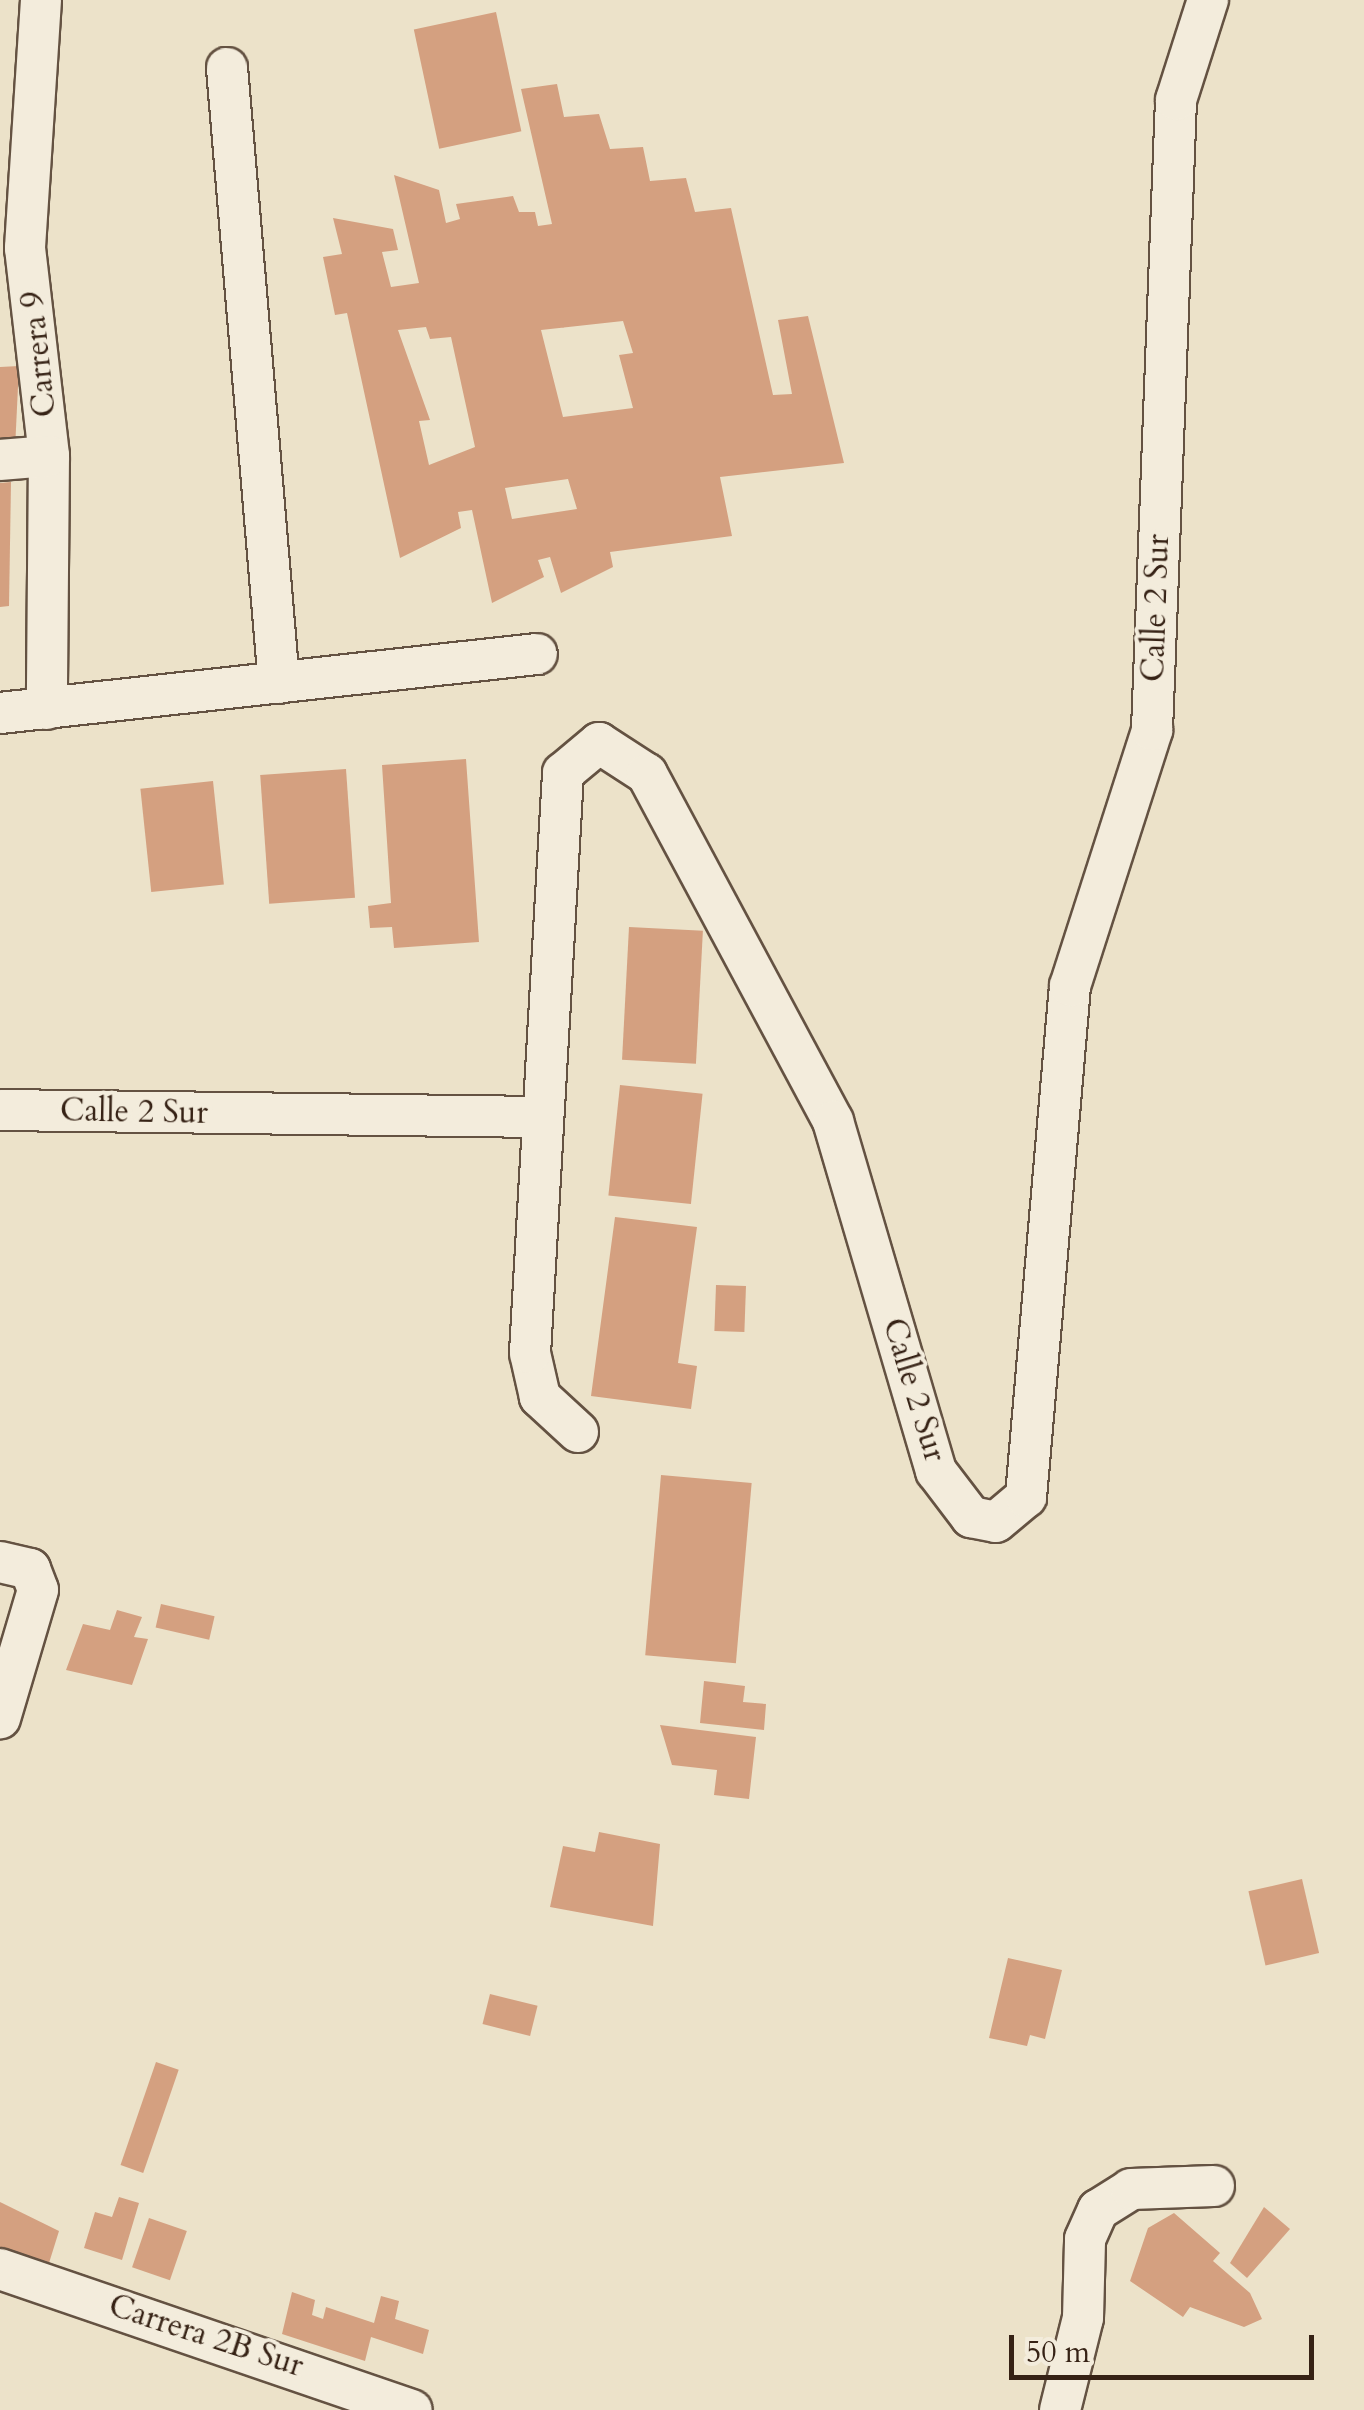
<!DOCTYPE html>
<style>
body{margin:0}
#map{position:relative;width:1364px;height:2410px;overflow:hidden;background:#ece2c9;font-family:Cardo,serif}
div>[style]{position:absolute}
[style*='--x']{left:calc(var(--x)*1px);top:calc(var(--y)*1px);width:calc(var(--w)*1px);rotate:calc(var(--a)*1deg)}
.building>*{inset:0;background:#d4a080;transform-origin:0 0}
.roads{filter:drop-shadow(2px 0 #645242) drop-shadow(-2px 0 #645242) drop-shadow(0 2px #645242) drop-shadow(0 -2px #645242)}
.minor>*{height:40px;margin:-20px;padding:0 20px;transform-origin:20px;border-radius:20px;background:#f3ecdc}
span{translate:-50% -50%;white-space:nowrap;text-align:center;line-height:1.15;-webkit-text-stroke:8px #f3ecdc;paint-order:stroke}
.street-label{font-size:32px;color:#362215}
.scale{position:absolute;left:1009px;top:2335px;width:305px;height:45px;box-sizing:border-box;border:5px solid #362215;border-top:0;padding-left:12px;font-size:30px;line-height:35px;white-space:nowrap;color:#362215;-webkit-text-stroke:8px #f3ecdc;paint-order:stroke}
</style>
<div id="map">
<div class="building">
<div style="left:496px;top:12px;width:122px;height:84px;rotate:78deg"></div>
<div style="clip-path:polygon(evenodd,557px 84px,564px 117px,599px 114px,610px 149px,643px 147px,650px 181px,686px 178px,695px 212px,731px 208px,773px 395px,792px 394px,778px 320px,808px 316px,844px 463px,720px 477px,732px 536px,610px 552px,613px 567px,561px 593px,550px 557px,538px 560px,544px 577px,492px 603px,472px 510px,458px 512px,461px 528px,400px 558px,347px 313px,335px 315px,323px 257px,342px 254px,333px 218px,393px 229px,398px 250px,382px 252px,391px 287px,419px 283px,394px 175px,439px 190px,446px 223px,460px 219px,456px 204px,513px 196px,519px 212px,535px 212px,538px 226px,552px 224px,521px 89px,557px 84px,623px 321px,633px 353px,619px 355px,633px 408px,563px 417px,541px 330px,623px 321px,557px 84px,426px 327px,430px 339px,451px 337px,475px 447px,429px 465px,419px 421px,430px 420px,398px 330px,426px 327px,557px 84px,568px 479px,577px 509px,512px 519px,505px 488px,568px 479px)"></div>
<div style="clip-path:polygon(19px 366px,15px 449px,0 450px,0 367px)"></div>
<div style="clip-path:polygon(11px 482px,9px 606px,0 607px,0 483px)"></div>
<div style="clip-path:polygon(466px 759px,479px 942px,394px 948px,392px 927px,370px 928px,368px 906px,391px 903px,382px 765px)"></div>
<div style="left:346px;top:769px;width:129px;height:86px;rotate:86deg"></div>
<div style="left:213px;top:781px;width:104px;height:73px;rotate:84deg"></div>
<div style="left:629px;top:927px;width:74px;height:133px;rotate:3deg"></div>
<div style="left:620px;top:1085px;width:83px;height:111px;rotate:6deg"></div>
<div style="clip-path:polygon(615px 1217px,697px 1227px,678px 1363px,697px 1366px,691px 1409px,591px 1396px)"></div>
<div style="left:716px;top:1285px;width:30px;height:46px;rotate:2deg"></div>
<div style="left:661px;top:1475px;width:91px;height:181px;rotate:5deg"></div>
<div style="left:161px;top:1604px;width:55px;height:24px;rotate:13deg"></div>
<div style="clip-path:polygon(117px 1610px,142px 1617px,134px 1637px,148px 1639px,132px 1685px,66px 1670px,83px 1624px,110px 1630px)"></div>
<div style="clip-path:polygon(704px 1681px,745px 1686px,743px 1702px,766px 1704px,764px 1730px,700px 1723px)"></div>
<div style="clip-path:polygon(660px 1725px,756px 1737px,749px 1799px,714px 1795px,717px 1770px,672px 1765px)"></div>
<div style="clip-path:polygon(599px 1832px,660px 1844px,653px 1926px,550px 1907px,563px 1846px,595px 1852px)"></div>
<div style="left:1302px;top:1879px;width:76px;height:55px;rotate:77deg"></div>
<div style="clip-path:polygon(1008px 1958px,1062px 1970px,1045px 2039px,1030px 2035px,1027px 2046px,989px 2038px)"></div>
<div style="left:490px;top:1994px;width:49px;height:31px;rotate:14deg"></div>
<div style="left:156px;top:2062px;width:24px;height:109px;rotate:19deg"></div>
<div style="clip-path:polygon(119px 2197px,139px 2203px,122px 2260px,84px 2248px,95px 2212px,112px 2217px)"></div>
<div style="clip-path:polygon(0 2202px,59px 2231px,49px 2263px,0 2248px)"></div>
<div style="clip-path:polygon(1264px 2207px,1290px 2229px,1247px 2278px,1230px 2263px)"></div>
<div style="clip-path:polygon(1174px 2213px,1220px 2253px,1213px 2261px,1250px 2293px,1262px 2319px,1244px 2327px,1190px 2307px,1183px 2317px,1130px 2281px,1148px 2228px)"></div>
<div style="left:149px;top:2218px;width:40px;height:52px;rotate:19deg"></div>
<div style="clip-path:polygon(292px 2292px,315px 2300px,312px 2315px,323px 2319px,326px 2307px,374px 2323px,381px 2296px,399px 2301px,395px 2319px,429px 2330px,423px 2354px,371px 2337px,365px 2361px,282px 2334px)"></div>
</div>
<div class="roads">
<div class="minor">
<div style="--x:41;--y:0;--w:249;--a:93.7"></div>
<div style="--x:25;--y:248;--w:209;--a:83.4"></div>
<div style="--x:49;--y:456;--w:253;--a:90.5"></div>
<div style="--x:227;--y:68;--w:617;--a:85.17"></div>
<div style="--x:0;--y:460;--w:49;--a:-4.7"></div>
<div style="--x:0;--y:713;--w:540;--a:-6.27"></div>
<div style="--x:0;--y:1110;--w:539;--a:0.74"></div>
<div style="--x:578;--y:1432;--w:52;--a:-137.4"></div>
<div style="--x:540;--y:1397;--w:45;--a:-102.8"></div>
<div style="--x:530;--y:1353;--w:581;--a:-86.74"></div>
<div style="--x:563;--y:773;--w:47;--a:-39.8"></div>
<div style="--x:599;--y:743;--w:57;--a:32.9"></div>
<div style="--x:647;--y:774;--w:394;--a:61.8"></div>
<div style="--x:833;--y:1121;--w:365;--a:73.6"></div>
<div style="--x:936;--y:1471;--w:58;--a:52.7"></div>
<div style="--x:971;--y:1517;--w:25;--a:11"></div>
<div style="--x:996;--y:1522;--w:39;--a:-40"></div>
<div style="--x:1026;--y:1497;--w:513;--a:-85.08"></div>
<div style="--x:1070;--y:986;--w:269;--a:-72.2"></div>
<div style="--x:1152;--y:730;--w:630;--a:-87.82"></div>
<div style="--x:1176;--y:100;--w:105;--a:-72.3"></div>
<div style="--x:0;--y:1562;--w:31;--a:13"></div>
<div style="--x:30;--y:1569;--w:22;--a:69"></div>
<div style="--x:38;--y:1590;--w:134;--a:106.5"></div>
<div style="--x:0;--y:2269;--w:435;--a:18.9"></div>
<div style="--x:1060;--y:2410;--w:95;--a:-76"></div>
<div style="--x:1083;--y:2318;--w:79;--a:-88.5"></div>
<div style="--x:1085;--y:2239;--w:32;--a:-66"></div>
<div style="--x:1098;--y:2210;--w:39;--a:-32"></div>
<div style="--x:1131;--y:2189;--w:83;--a:-2.1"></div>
</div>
</div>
<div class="street-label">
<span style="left:39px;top:354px;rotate:-96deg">Carrera 9</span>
<span style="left:1156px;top:608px;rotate:-88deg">Calle 2 Sur</span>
<span style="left:134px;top:1112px;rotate:1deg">Calle 2 Sur</span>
<span style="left:914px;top:1390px;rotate:73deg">Calle 2 Sur</span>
<span style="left:206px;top:2336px;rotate:18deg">Carrera 2B Sur</span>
</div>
<div class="scale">50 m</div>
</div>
